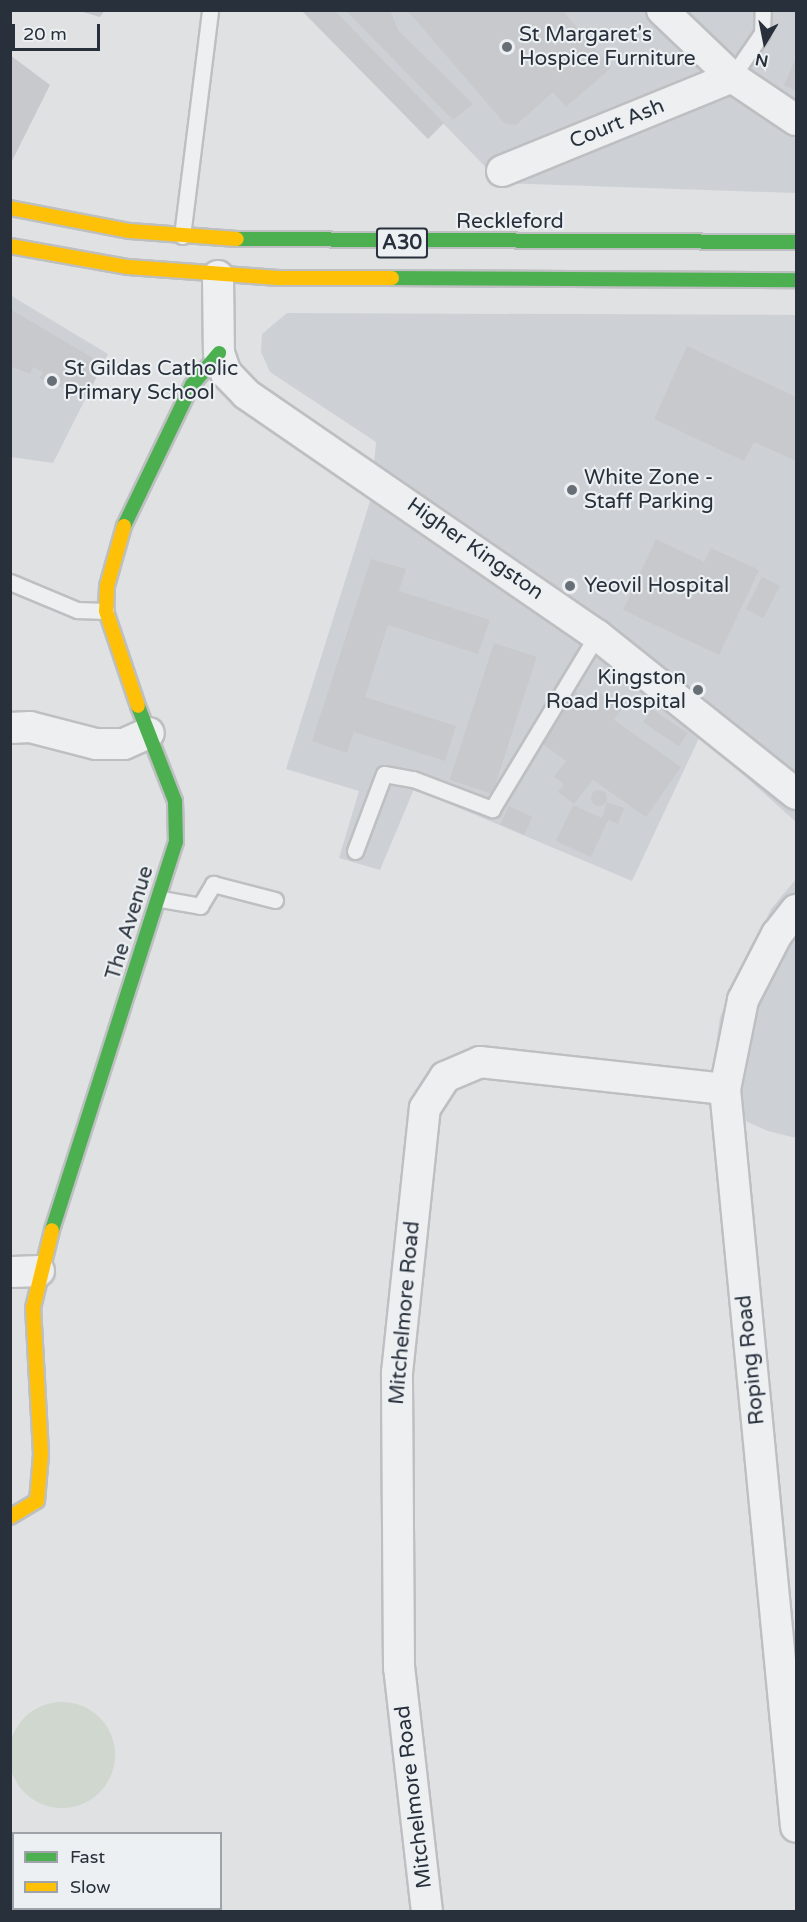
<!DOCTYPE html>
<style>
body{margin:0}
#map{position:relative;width:807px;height:1922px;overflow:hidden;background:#dfe1e3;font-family:"Varela Round",sans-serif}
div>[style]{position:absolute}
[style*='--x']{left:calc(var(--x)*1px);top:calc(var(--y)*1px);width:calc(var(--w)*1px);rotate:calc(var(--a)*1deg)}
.built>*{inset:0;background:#cdd1d6}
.green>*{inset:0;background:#d0d7cf}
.round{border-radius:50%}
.building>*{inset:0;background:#c7c9cc;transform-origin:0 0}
.roads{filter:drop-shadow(2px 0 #bdbfc1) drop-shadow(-2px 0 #bdbfc1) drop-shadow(0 2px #bdbfc1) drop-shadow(0 -2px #bdbfc1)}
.lane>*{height:15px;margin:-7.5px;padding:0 7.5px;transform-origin:7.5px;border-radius:7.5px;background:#eeeff0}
.street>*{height:30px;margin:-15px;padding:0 15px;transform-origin:15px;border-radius:15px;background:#eeeff0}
.fast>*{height:14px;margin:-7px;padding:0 7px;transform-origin:7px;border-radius:7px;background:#4caf50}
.slow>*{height:14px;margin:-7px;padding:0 7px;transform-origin:7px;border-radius:7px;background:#ffc107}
.dots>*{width:16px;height:16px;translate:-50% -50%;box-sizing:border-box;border:3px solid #ecf0f3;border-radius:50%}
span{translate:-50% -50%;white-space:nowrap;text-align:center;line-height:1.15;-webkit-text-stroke:4.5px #ecf0f3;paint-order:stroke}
.shield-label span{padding:2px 4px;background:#ecf0f3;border:2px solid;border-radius:4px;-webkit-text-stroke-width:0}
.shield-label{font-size:20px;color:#28303b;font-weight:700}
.poi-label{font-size:21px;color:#28303b}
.left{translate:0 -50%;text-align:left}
.right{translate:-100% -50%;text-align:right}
.street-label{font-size:21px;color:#28303b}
.frame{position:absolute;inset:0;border:12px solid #28303b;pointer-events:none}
.legend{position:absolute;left:12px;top:1832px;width:210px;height:78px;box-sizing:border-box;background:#ecf0f3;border:2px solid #9ea3a9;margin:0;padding:8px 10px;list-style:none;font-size:18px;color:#28303b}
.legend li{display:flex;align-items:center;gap:12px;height:30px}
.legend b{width:30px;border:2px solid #9ea3a9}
.north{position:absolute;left:735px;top:12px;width:60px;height:60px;-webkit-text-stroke:4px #ecf0f3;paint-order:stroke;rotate:190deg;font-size:16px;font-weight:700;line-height:24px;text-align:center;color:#28303b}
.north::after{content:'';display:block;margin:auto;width:21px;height:27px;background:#28303b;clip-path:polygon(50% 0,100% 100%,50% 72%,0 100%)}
.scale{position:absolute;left:12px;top:24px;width:88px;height:27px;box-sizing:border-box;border:3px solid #28303b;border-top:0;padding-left:8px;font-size:18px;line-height:21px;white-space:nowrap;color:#28303b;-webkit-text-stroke:4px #ecf0f3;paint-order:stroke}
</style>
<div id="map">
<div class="built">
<div style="clip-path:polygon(334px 11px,796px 11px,796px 193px,501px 183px)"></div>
<div style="clip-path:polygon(10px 295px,108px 354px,53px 463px,11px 457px)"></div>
<div style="clip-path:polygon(287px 313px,796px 315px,796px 822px,700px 736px,632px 881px,414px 789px,380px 870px,339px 858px,359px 791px,286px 769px,371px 498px,376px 442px,270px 372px,261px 352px,262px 334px)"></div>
<div style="clip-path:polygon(796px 879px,796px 1138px,768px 1131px,708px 1104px,720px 1017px,771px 909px)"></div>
</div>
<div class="green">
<div class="round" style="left:9px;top:1702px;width:106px;height:106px"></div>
</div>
<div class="building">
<div style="clip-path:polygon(76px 10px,105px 10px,100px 17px)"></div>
<div style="clip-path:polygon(301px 10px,334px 10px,444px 123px,428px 139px)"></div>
<div style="clip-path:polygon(345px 10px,390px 10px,398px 30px,473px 104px,453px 120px)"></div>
<div style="clip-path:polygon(407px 10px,562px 10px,611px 68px,566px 107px,553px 92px,516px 125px,505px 124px)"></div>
<div style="clip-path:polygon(10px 55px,50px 85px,10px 165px)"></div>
<div style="clip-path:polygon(796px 58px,796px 91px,784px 85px)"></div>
<div style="clip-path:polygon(10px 309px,103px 364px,86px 398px,39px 378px,43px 372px,33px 367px,30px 374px,10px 366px)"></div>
<div style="clip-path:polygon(687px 346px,796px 397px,796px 461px,754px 442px,744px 461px,654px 419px)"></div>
<div style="clip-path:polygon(656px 539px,704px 562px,711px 548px,759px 570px,719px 655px,623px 610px)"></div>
<div style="clip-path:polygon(371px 559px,406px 569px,399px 591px,490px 620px,478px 654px,388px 625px,365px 697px,456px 726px,445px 761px,354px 732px,347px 753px,312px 741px)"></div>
<div style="left:762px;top:577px;width:20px;height:36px;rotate:27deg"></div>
<div style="left:494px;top:643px;width:45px;height:144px;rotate:18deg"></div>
<div style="clip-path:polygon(575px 692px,591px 704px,599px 692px,622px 708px,614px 720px,681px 767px,646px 817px,593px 780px,574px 804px,558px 792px,564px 784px,554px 777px,566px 761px,540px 742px)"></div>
<div style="left:652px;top:709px;width:43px;height:16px;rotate:34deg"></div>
<div class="round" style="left:591px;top:790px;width:16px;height:16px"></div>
<div style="clip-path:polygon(607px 802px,624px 808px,618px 824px,608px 820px,591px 857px,556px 841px,573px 805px,602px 818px)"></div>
<div style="left:509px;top:806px;width:26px;height:20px;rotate:25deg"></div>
</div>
<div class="roads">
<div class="lane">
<div style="--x:732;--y:77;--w:53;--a:-55.7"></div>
<div style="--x:762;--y:33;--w:23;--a:-88"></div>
<div style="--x:182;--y:236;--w:228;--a:-82.9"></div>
<div style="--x:10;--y:582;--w:73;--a:22.7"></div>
<div style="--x:77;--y:610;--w:29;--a:2"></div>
<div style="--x:355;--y:851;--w:82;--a:-69.4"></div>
<div style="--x:384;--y:774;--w:29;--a:10"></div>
<div style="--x:413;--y:779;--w:85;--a:20.8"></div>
<div style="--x:492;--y:809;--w:203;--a:-58.9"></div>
<div style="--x:161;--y:899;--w:40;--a:10"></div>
<div style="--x:200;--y:906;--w:26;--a:-59"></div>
<div style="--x:213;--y:884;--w:64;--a:14.5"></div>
</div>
<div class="street">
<div style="--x:662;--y:10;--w:97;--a:43.7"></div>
<div style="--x:732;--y:77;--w:77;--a:33.9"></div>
<div style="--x:502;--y:171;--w:248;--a:-22.2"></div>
<div style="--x:218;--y:276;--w:77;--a:89.3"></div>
<div style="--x:219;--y:353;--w:21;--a:71"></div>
<div style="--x:226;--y:373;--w:29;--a:46"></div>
<div style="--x:246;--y:394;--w:426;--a:34.5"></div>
<div style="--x:597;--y:635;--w:255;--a:38.6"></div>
<div style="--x:10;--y:728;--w:20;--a:-3"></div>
<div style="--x:30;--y:727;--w:68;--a:14.4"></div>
<div style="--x:96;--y:744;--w:28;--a:0"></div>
<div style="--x:124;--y:744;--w:27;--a:-24"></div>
<div style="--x:796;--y:910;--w:31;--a:128"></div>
<div style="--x:777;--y:934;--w:74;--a:117.3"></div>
<div style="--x:743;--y:1000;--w:91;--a:101.4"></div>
<div style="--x:725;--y:1089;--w:741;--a:84.5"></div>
<div style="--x:10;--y:1272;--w:29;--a:-2"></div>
<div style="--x:427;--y:1912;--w:246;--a:-96.5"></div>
<div style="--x:399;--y:1668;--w:295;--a:-90.4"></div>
<div style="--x:397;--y:1373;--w:266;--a:-84"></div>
<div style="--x:425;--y:1108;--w:37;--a:-57"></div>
<div style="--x:445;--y:1077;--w:38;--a:-23"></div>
<div style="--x:480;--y:1062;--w:246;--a:6.3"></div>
</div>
<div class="fast">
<div style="--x:237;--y:239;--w:559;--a:0.31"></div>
<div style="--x:392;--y:278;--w:404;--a:0.3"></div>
<div style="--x:124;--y:526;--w:157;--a:-64.3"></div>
<div style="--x:192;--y:385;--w:42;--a:-49.8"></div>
<div style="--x:52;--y:1230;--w:407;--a:-72.3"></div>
<div style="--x:176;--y:842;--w:41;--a:-91.4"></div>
<div style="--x:175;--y:801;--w:102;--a:-111.3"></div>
</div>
<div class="slow">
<div style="--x:10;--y:208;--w:122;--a:10.9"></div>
<div style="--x:130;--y:231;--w:107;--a:4.3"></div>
<div style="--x:10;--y:246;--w:120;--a:10.1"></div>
<div style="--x:128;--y:267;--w:151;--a:4.2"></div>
<div style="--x:279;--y:278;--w:113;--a:0"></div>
<div style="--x:124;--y:526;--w:62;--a:105.8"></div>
<div style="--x:107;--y:586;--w:25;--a:92"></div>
<div style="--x:106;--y:611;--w:100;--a:71.4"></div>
<div style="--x:10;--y:1517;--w:31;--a:-31"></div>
<div style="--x:37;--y:1501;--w:47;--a:-85.1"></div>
<div style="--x:41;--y:1454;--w:146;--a:-93.1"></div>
<div style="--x:33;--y:1308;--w:80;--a:-76.3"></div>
</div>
</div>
<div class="dots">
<div style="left:507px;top:47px;background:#686e76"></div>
<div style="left:52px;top:381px;background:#686e76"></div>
<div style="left:572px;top:490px;background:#686e76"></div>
<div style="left:570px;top:586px;background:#686e76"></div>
<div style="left:698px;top:690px;background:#686e76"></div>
</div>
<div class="shield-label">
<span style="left:402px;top:243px">A30</span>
</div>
<div class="poi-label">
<span class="left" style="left:519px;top:47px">St Margaret's<br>Hospice Furniture</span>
<span class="left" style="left:64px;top:381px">St Gildas Catholic<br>Primary School</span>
<span class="left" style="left:584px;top:490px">White Zone -<br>Staff Parking</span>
<span class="left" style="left:584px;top:586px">Yeovil Hospital</span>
<span class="right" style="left:686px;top:690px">Kingston<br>Road Hospital</span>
</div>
<div class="street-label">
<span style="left:617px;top:124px;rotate:-22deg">Court Ash</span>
<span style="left:510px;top:222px">Reckleford</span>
<span style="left:475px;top:549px;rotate:35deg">Higher Kingston</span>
<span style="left:130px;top:923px;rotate:-73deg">The Avenue</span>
<span style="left:405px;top:1313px;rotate:-85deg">Mitchelmore Road</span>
<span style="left:751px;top:1360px;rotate:-96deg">Roping Road</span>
<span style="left:414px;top:1797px;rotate:-97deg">Mitchelmore Road</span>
</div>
<div class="frame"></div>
<ul class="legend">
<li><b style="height:8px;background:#4caf50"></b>Fast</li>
<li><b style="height:8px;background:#ffc107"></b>Slow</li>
</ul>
<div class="north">N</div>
<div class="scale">20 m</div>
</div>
